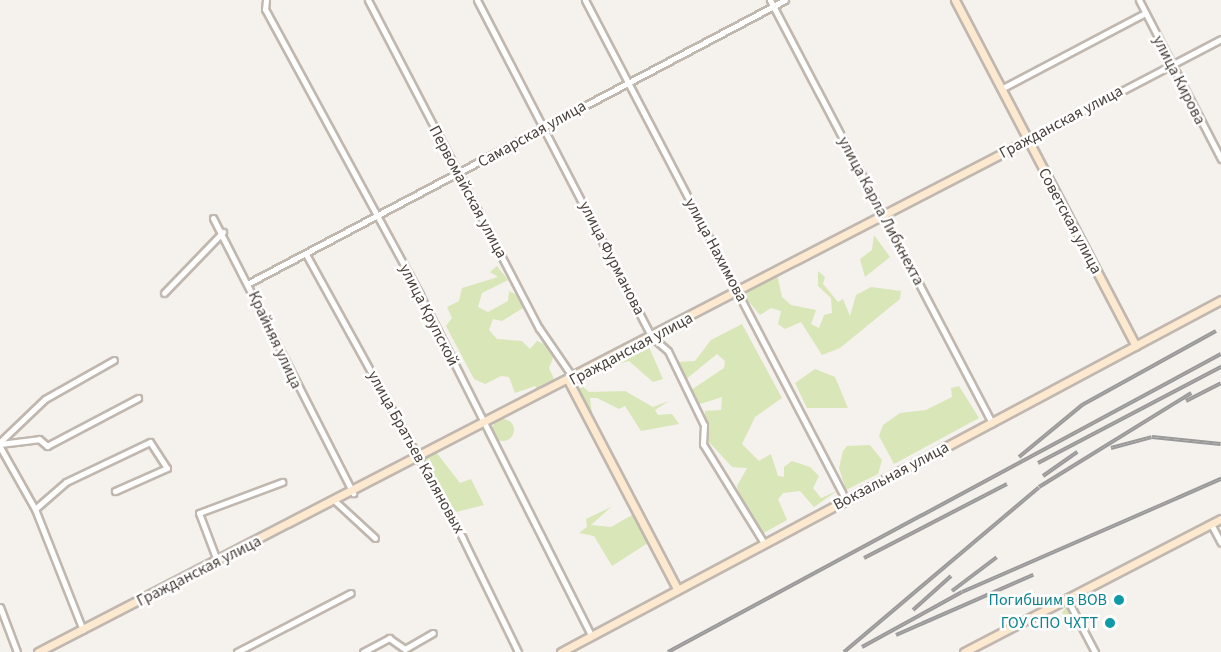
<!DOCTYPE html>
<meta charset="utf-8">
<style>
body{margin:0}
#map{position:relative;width:1221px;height:652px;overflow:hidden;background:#f5f1ec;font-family:"Source Sans 3",sans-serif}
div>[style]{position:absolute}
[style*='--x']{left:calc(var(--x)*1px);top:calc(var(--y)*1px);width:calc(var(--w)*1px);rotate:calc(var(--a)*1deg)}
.green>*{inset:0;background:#d9e6b8}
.round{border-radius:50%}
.roads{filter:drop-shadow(2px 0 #c0b7af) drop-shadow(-2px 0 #c0b7af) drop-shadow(0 2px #c0b7af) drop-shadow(0 -2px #c0b7af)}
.street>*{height:5px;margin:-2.5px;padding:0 2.5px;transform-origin:2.5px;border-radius:2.5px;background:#fff}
.secondary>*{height:7px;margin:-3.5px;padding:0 3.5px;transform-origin:3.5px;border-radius:3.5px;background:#fce9cf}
.rail>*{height:4px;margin-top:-2px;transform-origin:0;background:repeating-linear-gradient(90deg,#fff 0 4.5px,#999 0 9px);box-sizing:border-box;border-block:2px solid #999}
.dots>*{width:16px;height:16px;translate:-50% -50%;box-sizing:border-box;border:3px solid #fff;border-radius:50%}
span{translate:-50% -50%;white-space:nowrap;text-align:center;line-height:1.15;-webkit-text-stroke:5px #fff;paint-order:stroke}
.street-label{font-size:16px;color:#49403a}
.culture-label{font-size:16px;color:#0d838f}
.right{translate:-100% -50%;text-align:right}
</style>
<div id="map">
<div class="green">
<div style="clip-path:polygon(874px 235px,890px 257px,865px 277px,860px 259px,872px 250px)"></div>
<div style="clip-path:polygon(497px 266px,508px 280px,482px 293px,478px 307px,488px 312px,508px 301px,509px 291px,517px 295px,523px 308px,502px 321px,493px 319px,489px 330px,497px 339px,522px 341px,530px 349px,537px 341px,544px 344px,553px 358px,549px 368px,555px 381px,539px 392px,535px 386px,515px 393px,509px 377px,501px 376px,485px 384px,474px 379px,446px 326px,452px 318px,447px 307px,459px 301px,462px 288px,498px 277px,490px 272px)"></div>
<div style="clip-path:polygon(818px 271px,825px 277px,823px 284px,838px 302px,843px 299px,850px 316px,856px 295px,871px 287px,901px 291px,900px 299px,840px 348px,822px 355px,801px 322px,785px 329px,778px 324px,781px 311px,771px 308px,760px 315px,743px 295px,777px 274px,782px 297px,791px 305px,816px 310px,811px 324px,819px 328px,824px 315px,832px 313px,831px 298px,818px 286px)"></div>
<div style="clip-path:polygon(742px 324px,782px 398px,755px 417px,742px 444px,759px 461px,771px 454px,778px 476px,784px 477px,784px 467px,792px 461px,810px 467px,819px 476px,813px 488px,821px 498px,837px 491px,814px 507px,800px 491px,783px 493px,778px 499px,787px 520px,762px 534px,740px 497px,737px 486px,747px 468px,732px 467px,707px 440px,705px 411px,721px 410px,722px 397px,697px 405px,691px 390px,724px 368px,725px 361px,717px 354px,685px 380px,677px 362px,695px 361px,711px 340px)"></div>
<div style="clip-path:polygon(648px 345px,663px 379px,653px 382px,629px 361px,606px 367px)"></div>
<div style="clip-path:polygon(815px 369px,835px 377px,848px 408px,807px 408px,795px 383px)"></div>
<div style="clip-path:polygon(582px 386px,589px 392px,625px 391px,653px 407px,669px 401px,655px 410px,658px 415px,672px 414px,679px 424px,641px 431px,625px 406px,619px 409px,597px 398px,590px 398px,592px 414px,578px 389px)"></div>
<div style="clip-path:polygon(959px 386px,979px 418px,894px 464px,879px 436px,883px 425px,900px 413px,926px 410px,952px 397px,951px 388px)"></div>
<div class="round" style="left:492px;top:419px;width:22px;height:22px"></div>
<div style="clip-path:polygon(870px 445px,882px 460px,878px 474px,846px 490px,839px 468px,843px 451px,847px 446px)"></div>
<div style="clip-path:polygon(436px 452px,460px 483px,471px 479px,484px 505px,456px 512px,428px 472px,425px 460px)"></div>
<div style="clip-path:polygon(611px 507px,591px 525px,611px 527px,632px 515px,648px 543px,612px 566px,594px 536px,579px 533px,587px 527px,586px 519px)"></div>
<div style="clip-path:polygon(1066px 607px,1076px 628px,1072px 632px,1062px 613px)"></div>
</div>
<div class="roads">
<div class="street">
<div style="--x:266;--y:0;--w:9;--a:96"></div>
<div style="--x:265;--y:9;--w:325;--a:61.5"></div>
<div style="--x:420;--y:295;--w:381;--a:63.3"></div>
<div style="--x:368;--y:0;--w:370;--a:62.5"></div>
<div style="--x:539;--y:328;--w:62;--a:55.5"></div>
<div style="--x:477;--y:0;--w:380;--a:62.6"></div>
<div style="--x:652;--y:337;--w:21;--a:41"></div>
<div style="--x:668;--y:351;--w:82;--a:64.1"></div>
<div style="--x:704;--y:425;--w:19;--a:93"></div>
<div style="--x:703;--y:444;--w:116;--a:58.4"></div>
<div style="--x:585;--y:0;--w:564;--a:62.44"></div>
<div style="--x:770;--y:0;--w:478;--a:62.3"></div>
<div style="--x:1139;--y:0;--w:179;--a:62.7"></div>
<div style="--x:1001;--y:89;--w:163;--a:-27.8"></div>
<div style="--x:1028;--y:140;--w:218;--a:-27.6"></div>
<div style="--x:213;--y:218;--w:309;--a:63"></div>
<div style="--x:307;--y:256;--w:323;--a:61.1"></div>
<div style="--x:463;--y:539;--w:126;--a:64"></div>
<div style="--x:249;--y:283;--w:606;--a:-27.83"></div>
<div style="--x:164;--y:293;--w:85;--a:-46"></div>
<div style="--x:0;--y:442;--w:62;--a:-43.7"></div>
<div style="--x:45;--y:399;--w:79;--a:-29.5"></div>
<div style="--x:0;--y:444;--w:39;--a:-7"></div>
<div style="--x:39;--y:439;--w:11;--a:41"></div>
<div style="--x:47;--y:446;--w:103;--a:-27.8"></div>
<div style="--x:0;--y:447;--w:71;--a:60.6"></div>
<div style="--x:35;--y:509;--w:130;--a:68.4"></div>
<div style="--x:336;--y:502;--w:53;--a:42.7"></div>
<div style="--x:35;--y:509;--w:41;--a:-41.1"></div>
<div style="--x:66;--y:482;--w:93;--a:-25.5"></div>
<div style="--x:150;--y:442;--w:31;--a:57"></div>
<div style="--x:167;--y:468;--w:57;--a:156.1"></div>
<div style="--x:1211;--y:524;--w:21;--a:62"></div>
<div style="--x:218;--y:563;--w:53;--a:-110.8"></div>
<div style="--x:199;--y:513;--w:89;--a:-20.5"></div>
<div style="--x:1067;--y:599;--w:60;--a:62.2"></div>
<div style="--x:0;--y:607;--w:48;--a:69.3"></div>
<div style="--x:237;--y:652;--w:128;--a:-27.4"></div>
<div style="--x:363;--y:652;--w:30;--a:-28"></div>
<div style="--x:389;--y:638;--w:19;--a:35"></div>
<div style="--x:405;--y:649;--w:32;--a:-30"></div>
</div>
<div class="secondary">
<div style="--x:955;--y:0;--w:390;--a:62.4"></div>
<div style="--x:569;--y:382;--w:233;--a:62.4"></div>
<div style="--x:38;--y:652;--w:1115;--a:-27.35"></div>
<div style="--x:561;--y:652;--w:748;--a:-28.07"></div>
<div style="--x:964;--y:652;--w:289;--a:-27.4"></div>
</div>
</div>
<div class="rail">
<div style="--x:1186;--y:401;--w:39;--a:-27"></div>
<div style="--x:1111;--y:448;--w:42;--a:-15"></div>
<div style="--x:1152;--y:437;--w:69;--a:5.8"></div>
<div style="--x:1019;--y:457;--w:82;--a:-39.5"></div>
<div style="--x:1082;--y:405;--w:153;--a:-28.9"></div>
<div style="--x:1038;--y:463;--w:207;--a:-27.7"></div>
<div style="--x:1043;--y:476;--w:42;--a:-35.2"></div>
<div style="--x:864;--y:558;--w:161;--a:-27.4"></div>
<div style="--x:952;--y:591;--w:56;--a:-37.1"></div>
<div style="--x:913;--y:610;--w:51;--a:-41.8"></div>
<div style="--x:896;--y:635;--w:150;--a:-23.7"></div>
<div style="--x:862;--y:647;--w:114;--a:-28.8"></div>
<div style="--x:962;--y:592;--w:283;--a:-23.6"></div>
<div style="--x:668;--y:652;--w:628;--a:-28.32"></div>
<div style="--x:844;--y:652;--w:255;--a:-40.2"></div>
<div style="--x:1039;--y:487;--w:179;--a:-31.7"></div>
</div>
<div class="dots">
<div style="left:1119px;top:600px;background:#0f9aa8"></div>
<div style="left:1110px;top:623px;background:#0f9aa8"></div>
</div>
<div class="street-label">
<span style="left:1179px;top:80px;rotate:63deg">улица Кирова</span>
<span style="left:1061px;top:122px;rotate:-28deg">Гражданская улица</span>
<span style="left:532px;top:134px;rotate:-29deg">Самарская улица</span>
<span style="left:468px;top:192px;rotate:62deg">Первомайская улица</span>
<span style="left:881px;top:211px;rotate:62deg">улица Карла Либкнехта</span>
<span style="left:1070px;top:221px;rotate:62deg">Советская улица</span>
<span style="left:716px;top:250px;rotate:62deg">улица Нахимова</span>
<span style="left:612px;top:258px;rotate:63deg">улица Фурманова</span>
<span style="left:429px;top:315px;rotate:63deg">улица Крупской</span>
<span style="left:275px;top:340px;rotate:65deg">Крайняя улица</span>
<span style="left:631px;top:349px;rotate:-28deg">Гражданская улица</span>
<span style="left:416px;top:452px;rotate:61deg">улица Братьев Каляновых</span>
<span style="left:891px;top:476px;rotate:-28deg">Вокзальная улица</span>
<span style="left:199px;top:571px;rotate:-27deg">Гражданская улица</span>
</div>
<div class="culture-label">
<span class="right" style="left:1107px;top:600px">Погибшим в ВОВ</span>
<span class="right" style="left:1098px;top:623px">ГОУ СПО ЧХТТ</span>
</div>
</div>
